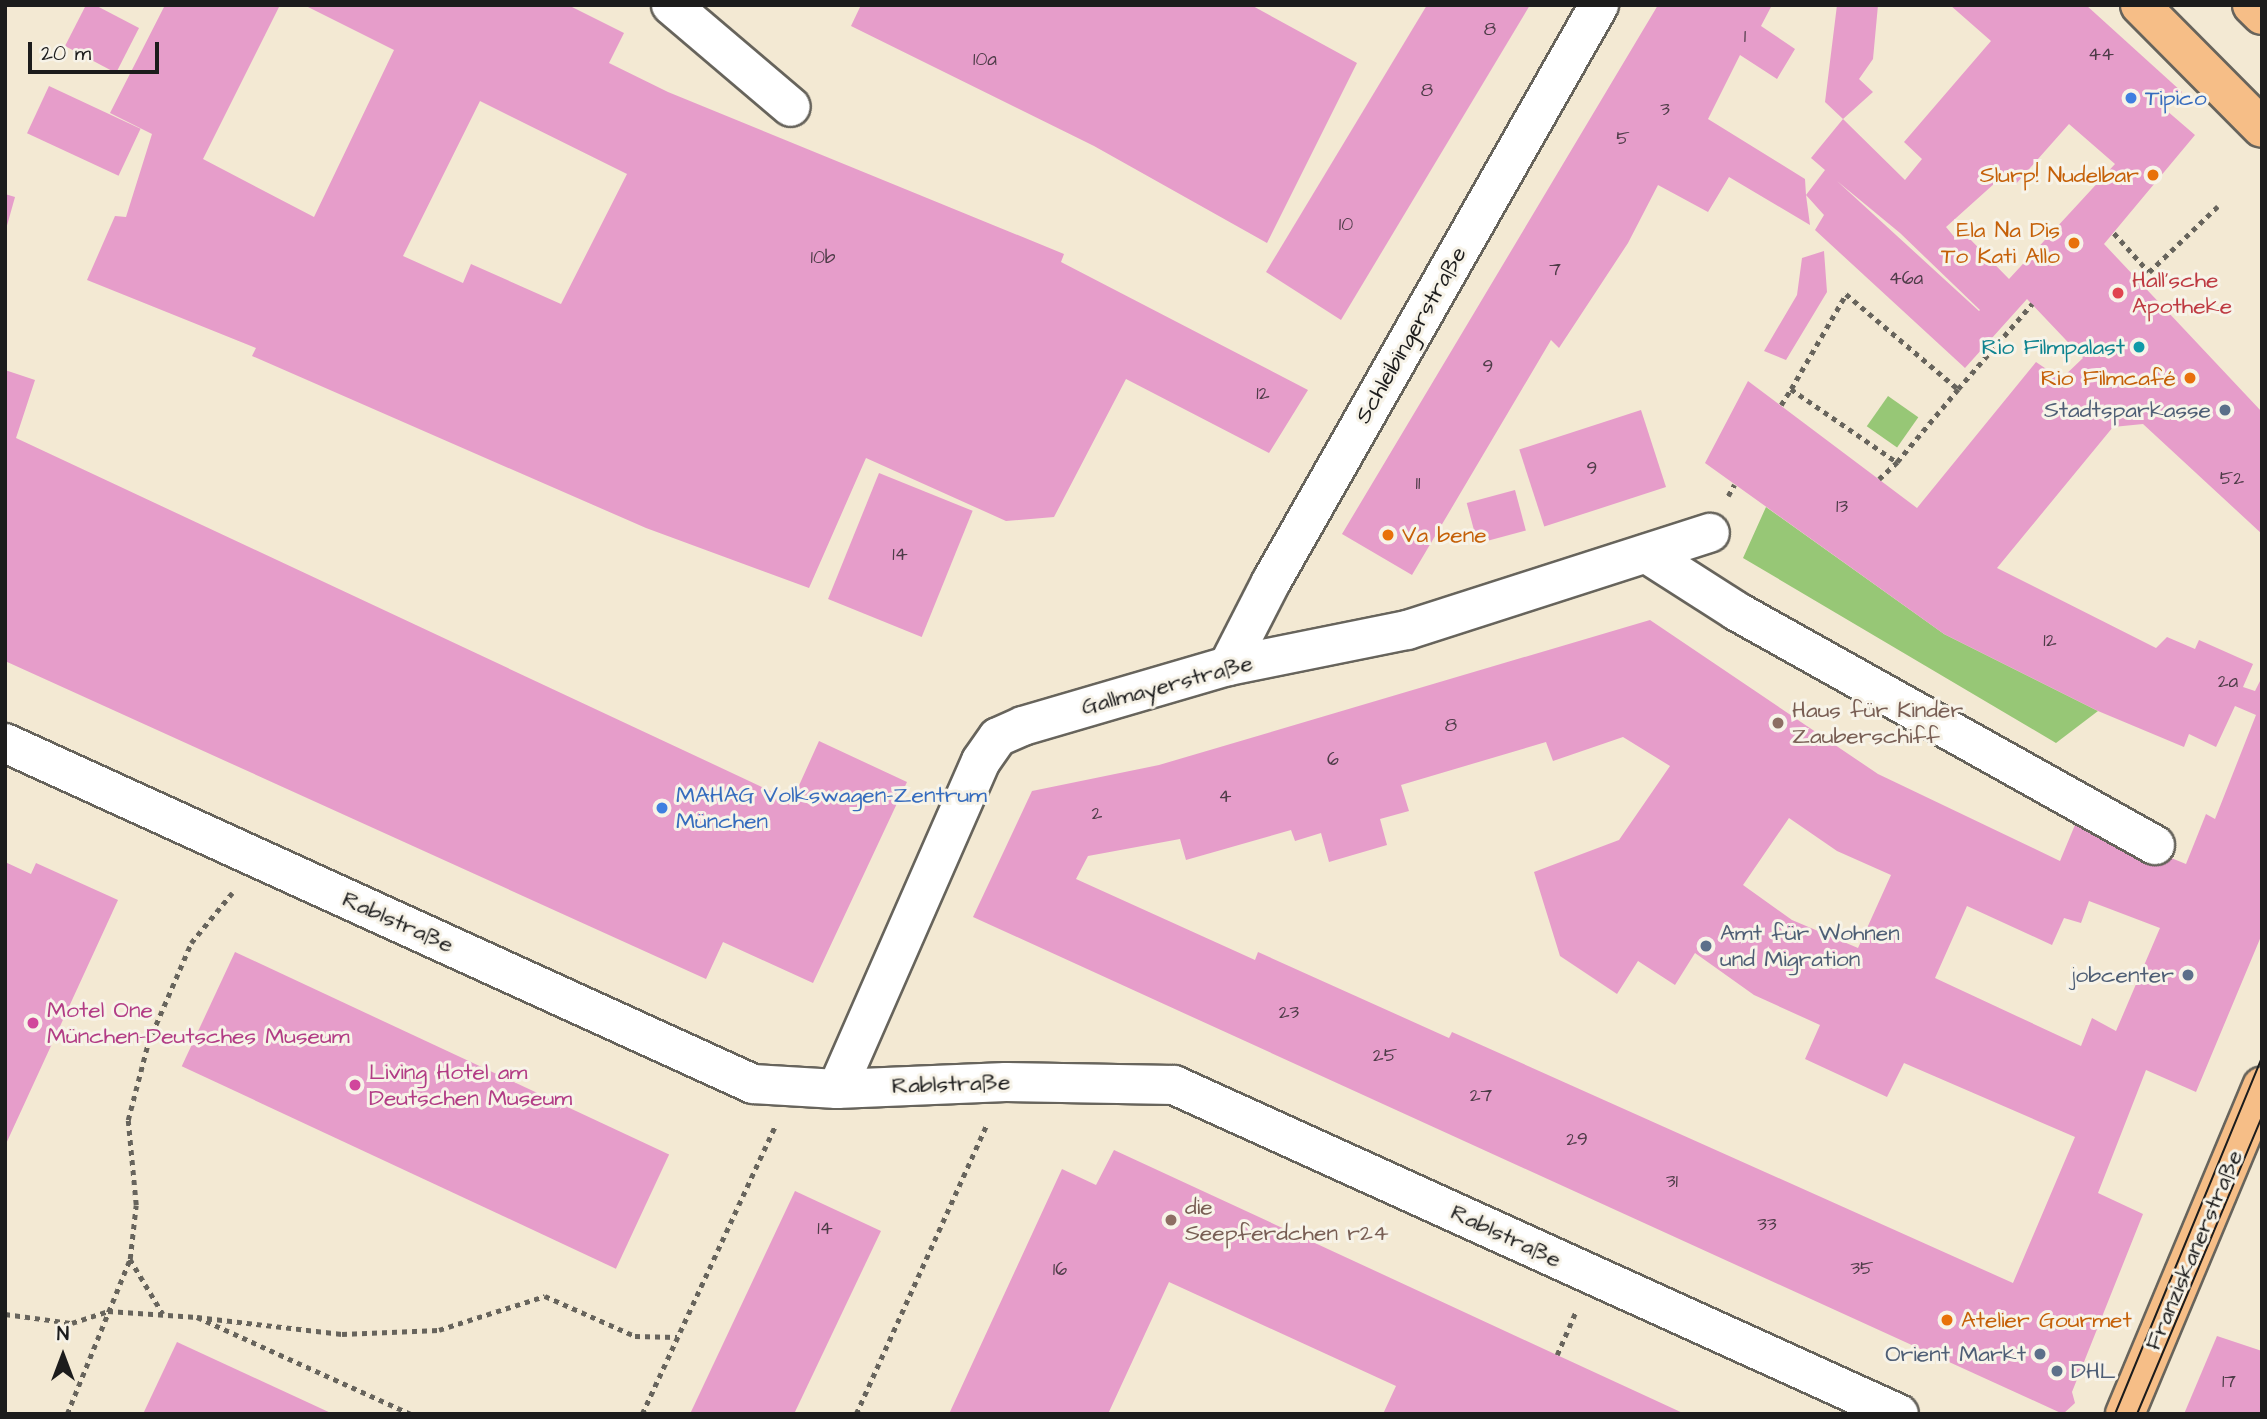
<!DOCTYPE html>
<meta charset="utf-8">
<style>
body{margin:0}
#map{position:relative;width:2267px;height:1419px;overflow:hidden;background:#f3e9d3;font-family:"Architects Daughter",sans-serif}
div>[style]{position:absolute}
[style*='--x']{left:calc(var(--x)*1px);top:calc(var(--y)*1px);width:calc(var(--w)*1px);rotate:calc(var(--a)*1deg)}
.green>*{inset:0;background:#97c776;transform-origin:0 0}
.building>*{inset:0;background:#e69dca;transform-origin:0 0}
.path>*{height:4.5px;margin-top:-2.25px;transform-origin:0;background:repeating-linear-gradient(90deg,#67645c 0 5px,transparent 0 10px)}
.roads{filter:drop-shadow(2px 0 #67645c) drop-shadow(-2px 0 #67645c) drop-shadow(0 2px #67645c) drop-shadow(0 -2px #67645c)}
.minor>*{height:38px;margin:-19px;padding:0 19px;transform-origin:19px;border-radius:19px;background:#fff}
.major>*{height:38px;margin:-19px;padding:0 19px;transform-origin:19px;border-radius:19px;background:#f6be87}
.tram>*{height:2px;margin:-1px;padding:0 1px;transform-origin:1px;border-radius:1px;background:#1c1c1c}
.dots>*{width:19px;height:19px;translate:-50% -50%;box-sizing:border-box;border:4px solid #f7f3e8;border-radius:50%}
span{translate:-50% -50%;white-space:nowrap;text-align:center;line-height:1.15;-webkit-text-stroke:6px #f7f3e8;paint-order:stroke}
.number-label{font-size:19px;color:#4e3c48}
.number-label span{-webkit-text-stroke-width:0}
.shop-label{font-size:23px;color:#366cbe}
.left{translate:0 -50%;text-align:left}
.food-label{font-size:23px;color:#c56008}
.right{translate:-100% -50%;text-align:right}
.health-label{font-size:23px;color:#be3a42}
.street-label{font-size:23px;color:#1c1c1c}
.culture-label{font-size:23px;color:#0d838f}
.service-label{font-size:23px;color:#4e5e75}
.education-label{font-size:23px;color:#785e54}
.hotel-label{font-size:23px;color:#b23c85}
.frame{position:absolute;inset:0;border:7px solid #1c1c1c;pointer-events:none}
.north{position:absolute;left:28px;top:1321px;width:70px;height:70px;-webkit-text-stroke:5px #f7f3e8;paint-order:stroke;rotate:0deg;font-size:19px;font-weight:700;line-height:28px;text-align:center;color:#1c1c1c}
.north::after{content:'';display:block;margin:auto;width:24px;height:32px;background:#1c1c1c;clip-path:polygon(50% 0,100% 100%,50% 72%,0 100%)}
.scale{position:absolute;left:28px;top:42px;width:131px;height:32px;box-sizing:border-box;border:4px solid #1c1c1c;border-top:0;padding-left:9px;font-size:21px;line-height:24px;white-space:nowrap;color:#1c1c1c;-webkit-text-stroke:5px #f7f3e8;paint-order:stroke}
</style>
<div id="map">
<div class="green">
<div style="left:1888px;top:396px;width:37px;height:37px;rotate:35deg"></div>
<div style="clip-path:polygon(1766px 507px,1944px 634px,2098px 711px,2056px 743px,1743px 558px)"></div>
</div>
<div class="building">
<div style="clip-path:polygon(86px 5px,95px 5px,139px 28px,116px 73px,65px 46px)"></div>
<div style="clip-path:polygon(evenodd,165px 5px,280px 5px,203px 159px,314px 217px,394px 50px,304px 5px,568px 5px,624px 33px,609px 63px,668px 92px,1064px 254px,1061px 262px,1308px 390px,1269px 453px,1126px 379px,1054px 517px,1006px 521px,866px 458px,809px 588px,646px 528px,252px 356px,256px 348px,87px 280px,115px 216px,126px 217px,152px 134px,110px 113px,165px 5px,480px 101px,627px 174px,561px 304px,471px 264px,463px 283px,403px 256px,480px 101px)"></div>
<div style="clip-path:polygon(861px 5px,1251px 5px,1357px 63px,1267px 243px,1094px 146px,851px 26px)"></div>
<div style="clip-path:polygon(1427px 5px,1530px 5px,1341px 320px,1266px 272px)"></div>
<div style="clip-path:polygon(evenodd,1658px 5px,1772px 5px,1761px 26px,1795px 49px,1777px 79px,1740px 55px,1708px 119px,1805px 179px,1806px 195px,1825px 170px,1811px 158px,1843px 119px,1905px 180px,1922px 159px,1904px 142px,1991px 41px,1950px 5px,2086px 5px,2182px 92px,2166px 110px,2195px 135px,2104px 244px,2262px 412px,2262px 534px,2143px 424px,2113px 427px,1997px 568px,2156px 648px,2167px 637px,2195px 649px,2199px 640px,2253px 664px,2243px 687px,2255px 691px,2262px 677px,2262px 934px,2196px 1092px,2146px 1070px,2098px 1193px,2143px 1214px,2072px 1392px,2075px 1403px,2063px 1414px,973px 917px,1032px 791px,1159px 765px,1650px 620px,1878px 774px,2060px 861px,2077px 820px,2186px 864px,2206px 814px,2215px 819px,2256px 715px,2235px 706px,2216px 747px,2189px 734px,2184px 747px,2098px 711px,1944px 634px,1705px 463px,1748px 381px,1917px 508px,2036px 362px,2061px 379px,2083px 358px,2027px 299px,1965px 368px,1815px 230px,1824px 215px,1806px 195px,1810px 225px,1729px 177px,1708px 212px,1658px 185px,1628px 243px,1559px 348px,1551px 340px,1412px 575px,1342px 534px,1658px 5px,2069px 124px,2115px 164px,2009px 279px,1967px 236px,1956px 239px,1946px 227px,2005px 174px,2015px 185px,2069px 124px,1658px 5px,1837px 181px,1900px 233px,1980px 310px,1979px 311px,1837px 181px,1658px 5px,1623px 737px,1670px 766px,1619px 840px,1534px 872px,1560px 956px,1617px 994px,1638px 961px,1675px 985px,1695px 953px,1754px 995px,1820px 1025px,1805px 1059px,1887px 1097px,1904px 1063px,2075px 1137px,2013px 1283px,1452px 1032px,1449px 1038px,1258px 952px,1255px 960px,1076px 879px,1088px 856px,1180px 839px,1186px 860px,1291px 830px,1295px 841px,1321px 833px,1329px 862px,1387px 845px,1380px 819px,1409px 811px,1401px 785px,1546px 742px,1553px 761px,1623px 737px,1658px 5px,1789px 818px,1837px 851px,1891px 875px,1858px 948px,1792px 920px,1743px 885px,1789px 818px,1658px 5px,2089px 901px,2160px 928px,2116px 1031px,2092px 1018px,2081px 1046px,1935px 978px,1967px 906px,2052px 945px,2064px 918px,2081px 923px,2089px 901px)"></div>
<div style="clip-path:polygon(1837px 5px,1878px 5px,1873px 59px,1859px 79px,1873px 92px,1843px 119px,1825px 102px)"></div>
<div style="left:49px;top:86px;width:101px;height:52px;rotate:25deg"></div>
<div style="clip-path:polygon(5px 194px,15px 197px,6px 229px,5px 229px)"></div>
<div style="clip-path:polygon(1824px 251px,1827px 292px,1786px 360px,1764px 351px,1797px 295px,1802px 258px)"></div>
<div style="clip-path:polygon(5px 370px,35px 380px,16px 438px,792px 801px,819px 741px,907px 782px,813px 983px,723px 942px,706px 979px,5px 661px)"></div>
<div style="left:1641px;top:410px;width:81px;height:128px;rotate:72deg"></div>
<div style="left:879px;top:473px;width:101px;height:136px;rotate:22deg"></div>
<div style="left:1515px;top:490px;width:42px;height:50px;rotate:75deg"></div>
<div style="clip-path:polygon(5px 862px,31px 874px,36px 863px,118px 900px,5px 1146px)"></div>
<div style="left:235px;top:952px;width:479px;height:126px;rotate:25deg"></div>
<div style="clip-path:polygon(1114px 1150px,1557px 1355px,1685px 1414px,1383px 1414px,1396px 1386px,1169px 1282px,1108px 1414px,949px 1414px,1062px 1169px,1096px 1185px)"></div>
<div style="clip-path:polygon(795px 1191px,881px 1231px,794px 1414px,690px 1414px)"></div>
<div style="clip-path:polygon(2217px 1336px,2262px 1351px,2262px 1414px,2184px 1414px)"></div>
<div style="clip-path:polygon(177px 1342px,333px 1414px,143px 1414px)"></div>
</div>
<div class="path">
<div style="--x:2114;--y:233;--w:52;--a:48.1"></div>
<div style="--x:2149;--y:272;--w:95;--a:-43.7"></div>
<div style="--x:1791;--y:389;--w:110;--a:-59.9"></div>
<div style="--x:1846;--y:294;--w:147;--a:40.3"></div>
<div style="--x:1958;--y:389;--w:113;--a:-49"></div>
<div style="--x:1781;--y:405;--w:19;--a:-58"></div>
<div style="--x:1791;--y:389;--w:129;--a:34.6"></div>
<div style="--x:1897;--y:462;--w:95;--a:-50.1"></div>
<div style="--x:1879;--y:479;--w:25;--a:-43"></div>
<div style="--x:1728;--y:496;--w:13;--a:-61"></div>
<div style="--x:130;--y:1259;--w:64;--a:59"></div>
<div style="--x:5;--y:1314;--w:68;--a:7.7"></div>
<div style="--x:72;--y:1323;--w:38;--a:-18"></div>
<div style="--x:108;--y:1311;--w:89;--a:3.9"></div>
<div style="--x:197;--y:1317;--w:235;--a:24.4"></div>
<div style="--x:197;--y:1317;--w:146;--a:6.7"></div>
<div style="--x:342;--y:1334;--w:97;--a:-2.4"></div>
<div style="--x:439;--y:1330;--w:111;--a:-17.8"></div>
<div style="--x:545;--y:1296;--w:98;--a:24"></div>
<div style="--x:635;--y:1336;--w:42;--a:1.4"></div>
<div style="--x:1557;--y:1355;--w:48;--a:-66.6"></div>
<div style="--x:67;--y:1414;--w:167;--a:-67.9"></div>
<div style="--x:130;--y:1259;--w:54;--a:-83.7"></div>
<div style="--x:136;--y:1205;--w:85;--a:-95.4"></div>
<div style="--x:128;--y:1120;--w:80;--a:-75.4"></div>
<div style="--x:148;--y:1043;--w:109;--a:-66.7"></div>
<div style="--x:191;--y:943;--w:65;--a:-50.6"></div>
<div style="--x:642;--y:1414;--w:317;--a:-65.2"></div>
<div style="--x:856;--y:1414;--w:318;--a:-65.7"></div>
</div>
<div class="roads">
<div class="minor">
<div style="--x:671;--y:5;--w:157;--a:40.4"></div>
<div style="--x:1647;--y:554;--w:106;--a:32.6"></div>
<div style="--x:1736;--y:611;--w:480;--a:29.2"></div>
<div style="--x:1228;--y:666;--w:94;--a:-62.9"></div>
<div style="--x:1271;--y:582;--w:664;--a:-60.38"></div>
<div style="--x:5;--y:743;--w:822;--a:24.51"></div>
<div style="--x:753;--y:1084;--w:84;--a:3.4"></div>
<div style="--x:837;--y:1089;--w:169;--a:-2.4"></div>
<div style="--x:1006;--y:1082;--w:168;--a:1"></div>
<div style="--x:1174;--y:1085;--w:796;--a:24.41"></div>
<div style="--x:837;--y:1089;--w:358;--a:-66.3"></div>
<div style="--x:981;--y:761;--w:29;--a:-55"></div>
<div style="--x:998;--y:737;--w:27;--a:-24"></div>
<div style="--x:1023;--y:726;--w:214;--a:-16.3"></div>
<div style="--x:1228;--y:666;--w:183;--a:-11.4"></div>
<div style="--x:1407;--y:630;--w:318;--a:-17.8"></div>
</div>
<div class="major">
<div style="--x:2140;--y:5;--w:173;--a:45.2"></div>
<div style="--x:2252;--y:5;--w:14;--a:45"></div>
<div style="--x:2125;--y:1414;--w:355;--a:-67.3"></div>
</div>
</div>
<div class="tram">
<div style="--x:2115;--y:1414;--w:386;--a:-67.6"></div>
<div style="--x:2137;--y:1414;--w:322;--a:-67.2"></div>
</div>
<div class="dots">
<div style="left:2131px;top:98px;background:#3f7fe0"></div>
<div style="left:2153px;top:175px;background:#e8710a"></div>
<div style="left:2074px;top:243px;background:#e8710a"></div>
<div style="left:2118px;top:293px;background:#e0444e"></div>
<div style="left:2139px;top:347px;background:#0f9aa8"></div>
<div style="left:2190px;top:378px;background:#e8710a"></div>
<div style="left:2225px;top:410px;background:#5c6f8a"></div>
<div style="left:1388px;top:535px;background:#e8710a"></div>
<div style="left:1778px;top:723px;background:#8d6e63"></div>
<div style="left:662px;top:808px;background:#3f7fe0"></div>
<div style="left:1706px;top:946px;background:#5c6f8a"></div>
<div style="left:2188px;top:975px;background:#5c6f8a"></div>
<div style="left:33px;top:1023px;background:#d1479c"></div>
<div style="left:355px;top:1085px;background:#d1479c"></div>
<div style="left:1171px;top:1220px;background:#8d6e63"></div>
<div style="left:1947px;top:1320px;background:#e8710a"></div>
<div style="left:2040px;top:1354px;background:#5c6f8a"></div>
<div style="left:2057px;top:1371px;background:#5c6f8a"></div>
</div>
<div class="number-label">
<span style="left:1490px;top:30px">8</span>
<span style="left:1745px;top:37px">1</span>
<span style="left:2101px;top:55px">44</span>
<span style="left:985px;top:60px">10a</span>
<span style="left:1427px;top:91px">8</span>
<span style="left:1665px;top:110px">3</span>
<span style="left:1623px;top:139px">5</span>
<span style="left:1346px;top:225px">10</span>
<span style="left:823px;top:258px">10b</span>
<span style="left:1555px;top:270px">7</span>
<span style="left:1906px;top:279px">46a</span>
<span style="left:1488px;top:367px">9</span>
<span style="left:1263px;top:394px">12</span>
<span style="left:1592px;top:469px">9</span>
<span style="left:2232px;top:479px">52</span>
<span style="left:1418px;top:484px">11</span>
<span style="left:1842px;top:507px">13</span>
<span style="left:900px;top:555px">14</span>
<span style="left:2050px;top:641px">12</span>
<span style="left:2228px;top:682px">2a</span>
<span style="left:1451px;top:726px">8</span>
<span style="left:1333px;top:760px">6</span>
<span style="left:1225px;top:797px">4</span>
<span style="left:1097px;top:814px">2</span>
<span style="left:1289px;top:1013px">23</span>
<span style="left:1385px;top:1056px">25</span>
<span style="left:1481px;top:1096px">27</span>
<span style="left:1577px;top:1140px">29</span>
<span style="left:1672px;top:1182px">31</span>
<span style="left:1767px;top:1225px">33</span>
<span style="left:825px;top:1229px">14</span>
<span style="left:1862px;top:1269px">35</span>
<span style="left:1060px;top:1270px">16</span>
<span style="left:2229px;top:1382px">17</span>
</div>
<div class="shop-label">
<span class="left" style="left:2145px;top:98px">Tipico</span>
<span class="left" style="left:676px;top:808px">MAHAG Volkswagen-Zentrum<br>München</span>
</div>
<div class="food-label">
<span class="right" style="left:2139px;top:175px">Slurp! Nudelbar</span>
<span class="right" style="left:2060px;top:243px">Ela Na Dis<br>To Kati Allo</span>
<span class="right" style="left:2176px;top:378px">Rio Filmcafé</span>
<span class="left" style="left:1402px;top:535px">Va bene</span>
<span class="left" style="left:1961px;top:1320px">Atelier Gourmet</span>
</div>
<div class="health-label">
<span class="left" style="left:2132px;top:293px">Hall'sche<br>Apotheke</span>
</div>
<div class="street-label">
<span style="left:1411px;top:335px;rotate:-60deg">Schleibingerstraße</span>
<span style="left:1167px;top:685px;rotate:-15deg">Gallmayerstraße</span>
<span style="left:398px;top:922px;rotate:24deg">Rablstraße</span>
<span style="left:951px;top:1084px;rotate:-2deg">Rablstraße</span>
<span style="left:1506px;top:1236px;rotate:25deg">Rablstraße</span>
<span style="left:2194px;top:1250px;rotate:-67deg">Franziskanerstraße</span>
</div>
<div class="culture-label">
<span class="right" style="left:2125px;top:347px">Rio Filmpalast</span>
</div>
<div class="service-label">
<span class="right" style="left:2211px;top:410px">Stadtsparkasse</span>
<span class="left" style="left:1720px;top:946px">Amt für Wohnen<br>und Migration</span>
<span class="right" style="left:2174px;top:975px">jobcenter</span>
<span class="right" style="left:2026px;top:1354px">Orient Markt</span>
<span class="left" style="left:2071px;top:1371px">DHL</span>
</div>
<div class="education-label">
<span class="left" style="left:1792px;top:723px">Haus für Kinder<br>Zauberschiff</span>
<span class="left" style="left:1185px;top:1220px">die<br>Seepferdchen r24</span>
</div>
<div class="hotel-label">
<span class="left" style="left:47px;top:1023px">Motel One<br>München-Deutsches Museum</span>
<span class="left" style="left:369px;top:1085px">Living Hotel am<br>Deutschen Museum</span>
</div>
<div class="frame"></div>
<div class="north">N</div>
<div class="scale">20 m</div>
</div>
